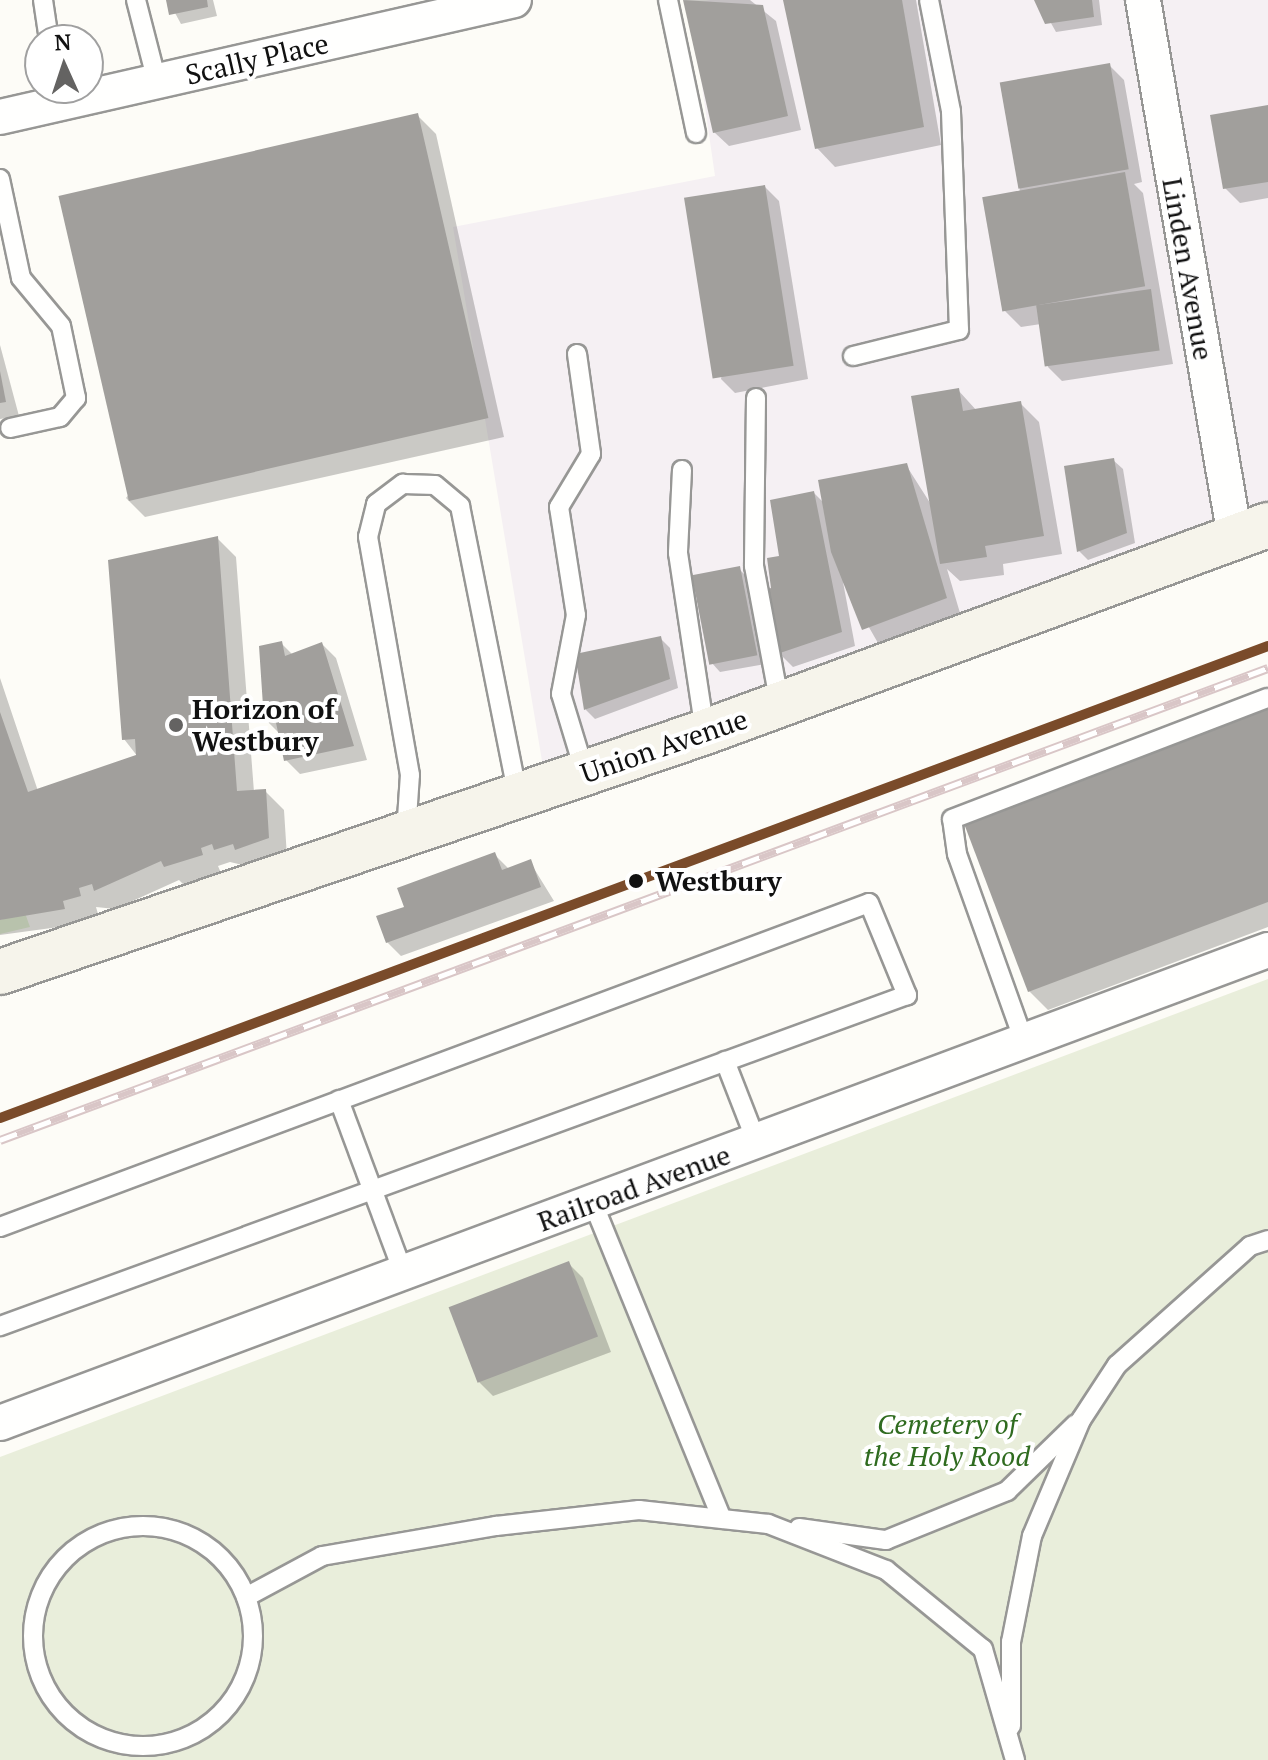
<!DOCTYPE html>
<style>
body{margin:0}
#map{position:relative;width:1268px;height:1760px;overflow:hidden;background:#fdfcf7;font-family:"PT Serif",serif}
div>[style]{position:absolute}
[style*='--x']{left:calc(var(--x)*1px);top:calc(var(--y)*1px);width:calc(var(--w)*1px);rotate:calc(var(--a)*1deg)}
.industrial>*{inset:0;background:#f5f0f3}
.green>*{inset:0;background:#e7f3d7}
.cemetery>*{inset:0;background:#e9eedb}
.shadow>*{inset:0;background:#0003}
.building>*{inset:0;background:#a19f9c;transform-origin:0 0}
.roads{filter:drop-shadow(2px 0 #979795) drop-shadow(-2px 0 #979795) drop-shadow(0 2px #979795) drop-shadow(0 -2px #979795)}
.lane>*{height:18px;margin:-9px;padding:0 9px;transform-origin:9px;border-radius:9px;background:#fffffe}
.lane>.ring{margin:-9px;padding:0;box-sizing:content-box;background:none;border:18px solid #fffffe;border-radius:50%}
.street>*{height:34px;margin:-17px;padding:0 17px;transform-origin:17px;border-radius:17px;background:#fffffe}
.secondary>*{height:44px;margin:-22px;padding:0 22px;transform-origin:22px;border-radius:22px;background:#f6f4eb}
.rail>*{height:9px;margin-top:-4.5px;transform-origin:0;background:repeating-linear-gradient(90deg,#fff 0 18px,#d9c6c7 0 36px);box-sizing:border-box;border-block:2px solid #d9c6c7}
.rail-1>*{height:10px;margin:-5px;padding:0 5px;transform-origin:5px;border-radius:5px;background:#7a4b2a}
.dots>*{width:22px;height:22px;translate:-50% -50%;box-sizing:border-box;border:4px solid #fff;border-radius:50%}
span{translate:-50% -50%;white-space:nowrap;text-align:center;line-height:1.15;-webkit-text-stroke:8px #fff;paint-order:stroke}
.street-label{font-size:28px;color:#111}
.poi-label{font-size:28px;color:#111;font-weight:700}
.left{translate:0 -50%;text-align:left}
.stop-label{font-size:28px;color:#111;font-weight:700}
.park-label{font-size:28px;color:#2f6b1f;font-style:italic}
.north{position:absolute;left:24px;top:24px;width:80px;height:80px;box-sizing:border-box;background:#fff;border:2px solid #a0a0a0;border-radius:50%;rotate:357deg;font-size:22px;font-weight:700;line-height:32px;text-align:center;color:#111}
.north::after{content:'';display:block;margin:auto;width:28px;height:36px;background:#646362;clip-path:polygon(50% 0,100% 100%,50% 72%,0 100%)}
</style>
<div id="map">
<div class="industrial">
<div style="clip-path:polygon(711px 0,1268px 0,1268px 541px,550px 809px,453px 227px,715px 176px,690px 4px)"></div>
</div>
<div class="green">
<div style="clip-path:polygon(25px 913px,30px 927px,0 934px,0 920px)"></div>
</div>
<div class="cemetery">
<div style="clip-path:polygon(1268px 979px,1268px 1760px,0 1760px,0 1457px)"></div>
</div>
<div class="shadow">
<div style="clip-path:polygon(168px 0,213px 0,217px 16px,181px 24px)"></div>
<div style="clip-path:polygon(685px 0,750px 0,776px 21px,801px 130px,729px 146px,714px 132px)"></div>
<div style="clip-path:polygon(785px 0,916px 0,941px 145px,835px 167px,817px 148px)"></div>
<div style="clip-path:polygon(1038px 0,1099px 0,1102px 25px,1056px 32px)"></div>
<div style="clip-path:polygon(1109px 65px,1124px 80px,1142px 182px,1134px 184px,1143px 193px,1173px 364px,1062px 381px,1048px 367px,1041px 324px,1021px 327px,1003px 309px,1020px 187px)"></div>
<div style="clip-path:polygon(1268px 107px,1268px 198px,1240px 203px,1225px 188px)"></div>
<div style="clip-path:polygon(417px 115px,436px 134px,504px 437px,145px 517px,126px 498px)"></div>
<div style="clip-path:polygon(765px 187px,779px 201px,808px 379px,735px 393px,721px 379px)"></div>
<div style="clip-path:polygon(0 345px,19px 416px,0 419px)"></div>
<div style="clip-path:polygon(958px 390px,977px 411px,1020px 403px,1039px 422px,1062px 554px,1003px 564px,1004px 575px,960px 581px,947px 569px,960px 613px,878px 643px,843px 582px,855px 646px,793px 667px,779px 653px,774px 590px,814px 493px,824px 503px,906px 465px,932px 506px)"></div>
<div style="clip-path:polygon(1113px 460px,1123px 469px,1135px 543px,1088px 560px,1079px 551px)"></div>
<div style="clip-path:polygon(217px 538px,236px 557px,254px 792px,265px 791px,284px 810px,287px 857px,255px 868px,230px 862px,218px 866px,221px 873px,184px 885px,179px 880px,115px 909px,96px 907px,98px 914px,81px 920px,83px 927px,65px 933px,59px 927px,0 935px,0 678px,38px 791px,138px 757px,124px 739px)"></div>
<div style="clip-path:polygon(739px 569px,748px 578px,765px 664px,720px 672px,711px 662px)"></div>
<div style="clip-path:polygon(660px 638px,670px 648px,678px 688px,595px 719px,586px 710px,578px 655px)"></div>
<div style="clip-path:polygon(281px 643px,293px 655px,322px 644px,336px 658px,367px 760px,300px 774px,286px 760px,280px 734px,266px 720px)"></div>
<div style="clip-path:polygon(1268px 708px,1268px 927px,1048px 1010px,1029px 991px)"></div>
<div style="clip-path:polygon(495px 855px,509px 869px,530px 862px,554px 901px,401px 956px,387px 942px,407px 908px)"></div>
<div style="clip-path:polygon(569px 1264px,583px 1278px,611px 1352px,493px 1396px,479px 1382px)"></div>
</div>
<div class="building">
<div style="clip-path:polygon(166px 0,207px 0,208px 7px,169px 15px)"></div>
<div style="clip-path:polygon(683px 0,763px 5px,788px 116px,713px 133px)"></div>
<div style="clip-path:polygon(783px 0,902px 0,924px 127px,815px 149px)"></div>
<div style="clip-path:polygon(1034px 0,1092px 0,1094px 17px,1045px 24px)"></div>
<div style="left:1110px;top:63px;width:108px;height:112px;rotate:80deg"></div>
<div style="clip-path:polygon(1268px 105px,1268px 182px,1223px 189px,1210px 115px)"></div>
<div style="left:418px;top:113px;width:313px;height:369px;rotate:77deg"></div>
<div style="left:1125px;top:172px;width:116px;height:145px;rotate:80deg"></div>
<div style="left:765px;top:185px;width:183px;height:82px;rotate:81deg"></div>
<div style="left:1151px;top:289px;width:62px;height:116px;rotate:82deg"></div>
<div style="clip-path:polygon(0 371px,6px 402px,0 403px)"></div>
<div style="clip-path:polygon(959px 388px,963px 411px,1021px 401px,1044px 536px,985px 546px,987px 557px,940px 564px,911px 396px)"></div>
<div style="clip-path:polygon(1114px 458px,1127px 533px,1077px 552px,1064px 466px)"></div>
<div style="clip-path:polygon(907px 463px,947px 598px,862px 630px,831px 552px,818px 480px)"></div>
<div style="clip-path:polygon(814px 491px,842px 632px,777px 654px,765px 590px,771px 588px,767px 558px,779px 556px,770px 500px)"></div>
<div style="clip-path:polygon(218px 536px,237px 791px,266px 789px,269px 838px,235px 850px,233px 844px,214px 850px,212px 844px,201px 848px,203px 855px,164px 867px,161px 861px,94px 891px,92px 884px,79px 888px,81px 896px,63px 901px,65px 909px,0 920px,0 712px,28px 792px,136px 755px,135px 739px,122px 740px,108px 560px)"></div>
<div style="left:740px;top:566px;width:91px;height:49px;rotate:79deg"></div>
<div style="clip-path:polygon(661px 636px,670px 679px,584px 710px,575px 654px)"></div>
<div style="clip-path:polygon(282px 641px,285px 656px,322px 642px,354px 746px,284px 761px,275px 718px,264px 721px,259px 646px)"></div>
<div style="clip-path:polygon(1268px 706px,1268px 902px,1028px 992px,963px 821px)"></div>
<div style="clip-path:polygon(495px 852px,502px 870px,531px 859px,541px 887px,386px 943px,376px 916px,404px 907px,397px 888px)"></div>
<div style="left:569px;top:1261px;width:81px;height:129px;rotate:69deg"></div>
</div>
<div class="roads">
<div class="lane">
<div style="--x:43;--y:0;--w:40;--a:81.5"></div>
<div style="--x:136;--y:0;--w:85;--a:75.6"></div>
<div style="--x:668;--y:0;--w:136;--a:78.1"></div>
<div style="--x:0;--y:179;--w:101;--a:78"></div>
<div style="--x:21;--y:278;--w:62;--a:50.2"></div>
<div style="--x:61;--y:326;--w:74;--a:78.2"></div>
<div style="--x:76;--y:398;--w:25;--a:130"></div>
<div style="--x:60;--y:417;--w:51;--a:167.6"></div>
<div style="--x:577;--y:354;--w:101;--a:82"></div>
<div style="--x:591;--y:454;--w:62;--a:121.1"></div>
<div style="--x:559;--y:507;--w:109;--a:81.1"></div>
<div style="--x:576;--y:615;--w:80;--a:100.8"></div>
<div style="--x:561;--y:694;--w:83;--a:73.1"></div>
<div style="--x:853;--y:356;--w:109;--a:-13.8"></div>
<div style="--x:959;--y:330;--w:219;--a:-92.1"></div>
<div style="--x:951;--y:111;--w:113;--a:-101.2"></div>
<div style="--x:756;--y:398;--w:168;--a:90.7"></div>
<div style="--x:754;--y:566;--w:141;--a:79.4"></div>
<div style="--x:682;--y:470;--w:83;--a:92.8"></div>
<div style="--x:678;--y:553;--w:181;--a:81.4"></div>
<div style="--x:406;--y:833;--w:58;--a:-86.1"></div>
<div style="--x:410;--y:775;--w:242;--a:-100"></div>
<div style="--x:368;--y:537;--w:34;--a:-76"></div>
<div style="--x:376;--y:504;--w:34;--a:-37"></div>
<div style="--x:403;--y:484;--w:32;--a:2"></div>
<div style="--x:435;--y:485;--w:33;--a:40"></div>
<div style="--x:460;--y:506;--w:296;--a:78.7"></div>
<div style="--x:1025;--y:1044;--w:202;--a:-109.7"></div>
<div style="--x:957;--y:854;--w:35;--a:-98"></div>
<div style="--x:952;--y:819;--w:338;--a:-21"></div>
<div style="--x:725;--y:1061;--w:88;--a:68.7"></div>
<div style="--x:339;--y:1100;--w:184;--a:69.6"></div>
<div style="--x:593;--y:1203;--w:341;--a:67.8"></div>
<div style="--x:0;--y:1227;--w:927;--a:-20.45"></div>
<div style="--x:869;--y:903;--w:100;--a:67.6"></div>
<div style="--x:907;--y:995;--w:966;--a:159.95"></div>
<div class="ring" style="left:33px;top:1526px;width:202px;height:202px"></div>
<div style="--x:799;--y:1528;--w:88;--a:7.9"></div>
<div style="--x:886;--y:1540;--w:131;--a:-22"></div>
<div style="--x:1007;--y:1491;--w:96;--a:-44.2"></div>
<div style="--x:246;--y:1597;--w:86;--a:-28.3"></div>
<div style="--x:322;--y:1556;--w:177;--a:-9.8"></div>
<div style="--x:496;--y:1526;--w:144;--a:-6.4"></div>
<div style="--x:639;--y:1510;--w:130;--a:6.2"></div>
<div style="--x:768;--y:1524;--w:127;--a:21.3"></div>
<div style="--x:886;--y:1570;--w:125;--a:39.2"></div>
<div style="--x:983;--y:1649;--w:116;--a:73.9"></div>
<div style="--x:1011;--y:1726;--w:84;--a:-90"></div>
<div style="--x:1011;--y:1642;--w:108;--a:-78.8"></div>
<div style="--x:1032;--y:1536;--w:126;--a:-67.1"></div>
<div style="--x:1081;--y:1420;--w:66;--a:-56.8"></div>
<div style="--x:1117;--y:1365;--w:178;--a:-41.8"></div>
<div style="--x:1250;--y:1246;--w:19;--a:-18"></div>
</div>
<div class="street">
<div style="--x:1143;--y:0;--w:545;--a:80.28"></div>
<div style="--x:0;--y:117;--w:527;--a:-12.82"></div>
<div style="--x:0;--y:1423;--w:1353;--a:-20.46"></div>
</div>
<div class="secondary">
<div style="--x:0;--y:972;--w:745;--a:-18.8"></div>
<div style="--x:705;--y:732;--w:600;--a:-20.19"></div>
</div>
</div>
<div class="rail">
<div style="--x:0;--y:1140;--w:1353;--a:-20.42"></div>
</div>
<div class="rail-1">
<div style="--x:0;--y:1118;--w:1353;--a:-20.42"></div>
</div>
<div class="dots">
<div style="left:176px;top:725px;background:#646362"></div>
<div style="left:636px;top:881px;background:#111"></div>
</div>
<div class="street-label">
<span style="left:257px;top:59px;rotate:-13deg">Scally Place</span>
<span style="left:1188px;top:269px;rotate:80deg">Linden Avenue</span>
<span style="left:664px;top:746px;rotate:-19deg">Union Avenue</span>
<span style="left:634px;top:1188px;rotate:-20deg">Railroad Avenue</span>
</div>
<div class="poi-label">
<span class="left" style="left:192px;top:725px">Horizon of<br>Westbury</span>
</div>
<div class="stop-label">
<span class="left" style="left:655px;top:881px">Westbury</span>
</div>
<div class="park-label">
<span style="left:947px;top:1440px">Cemetery of<br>the Holy Rood</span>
</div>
<div class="north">N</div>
</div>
